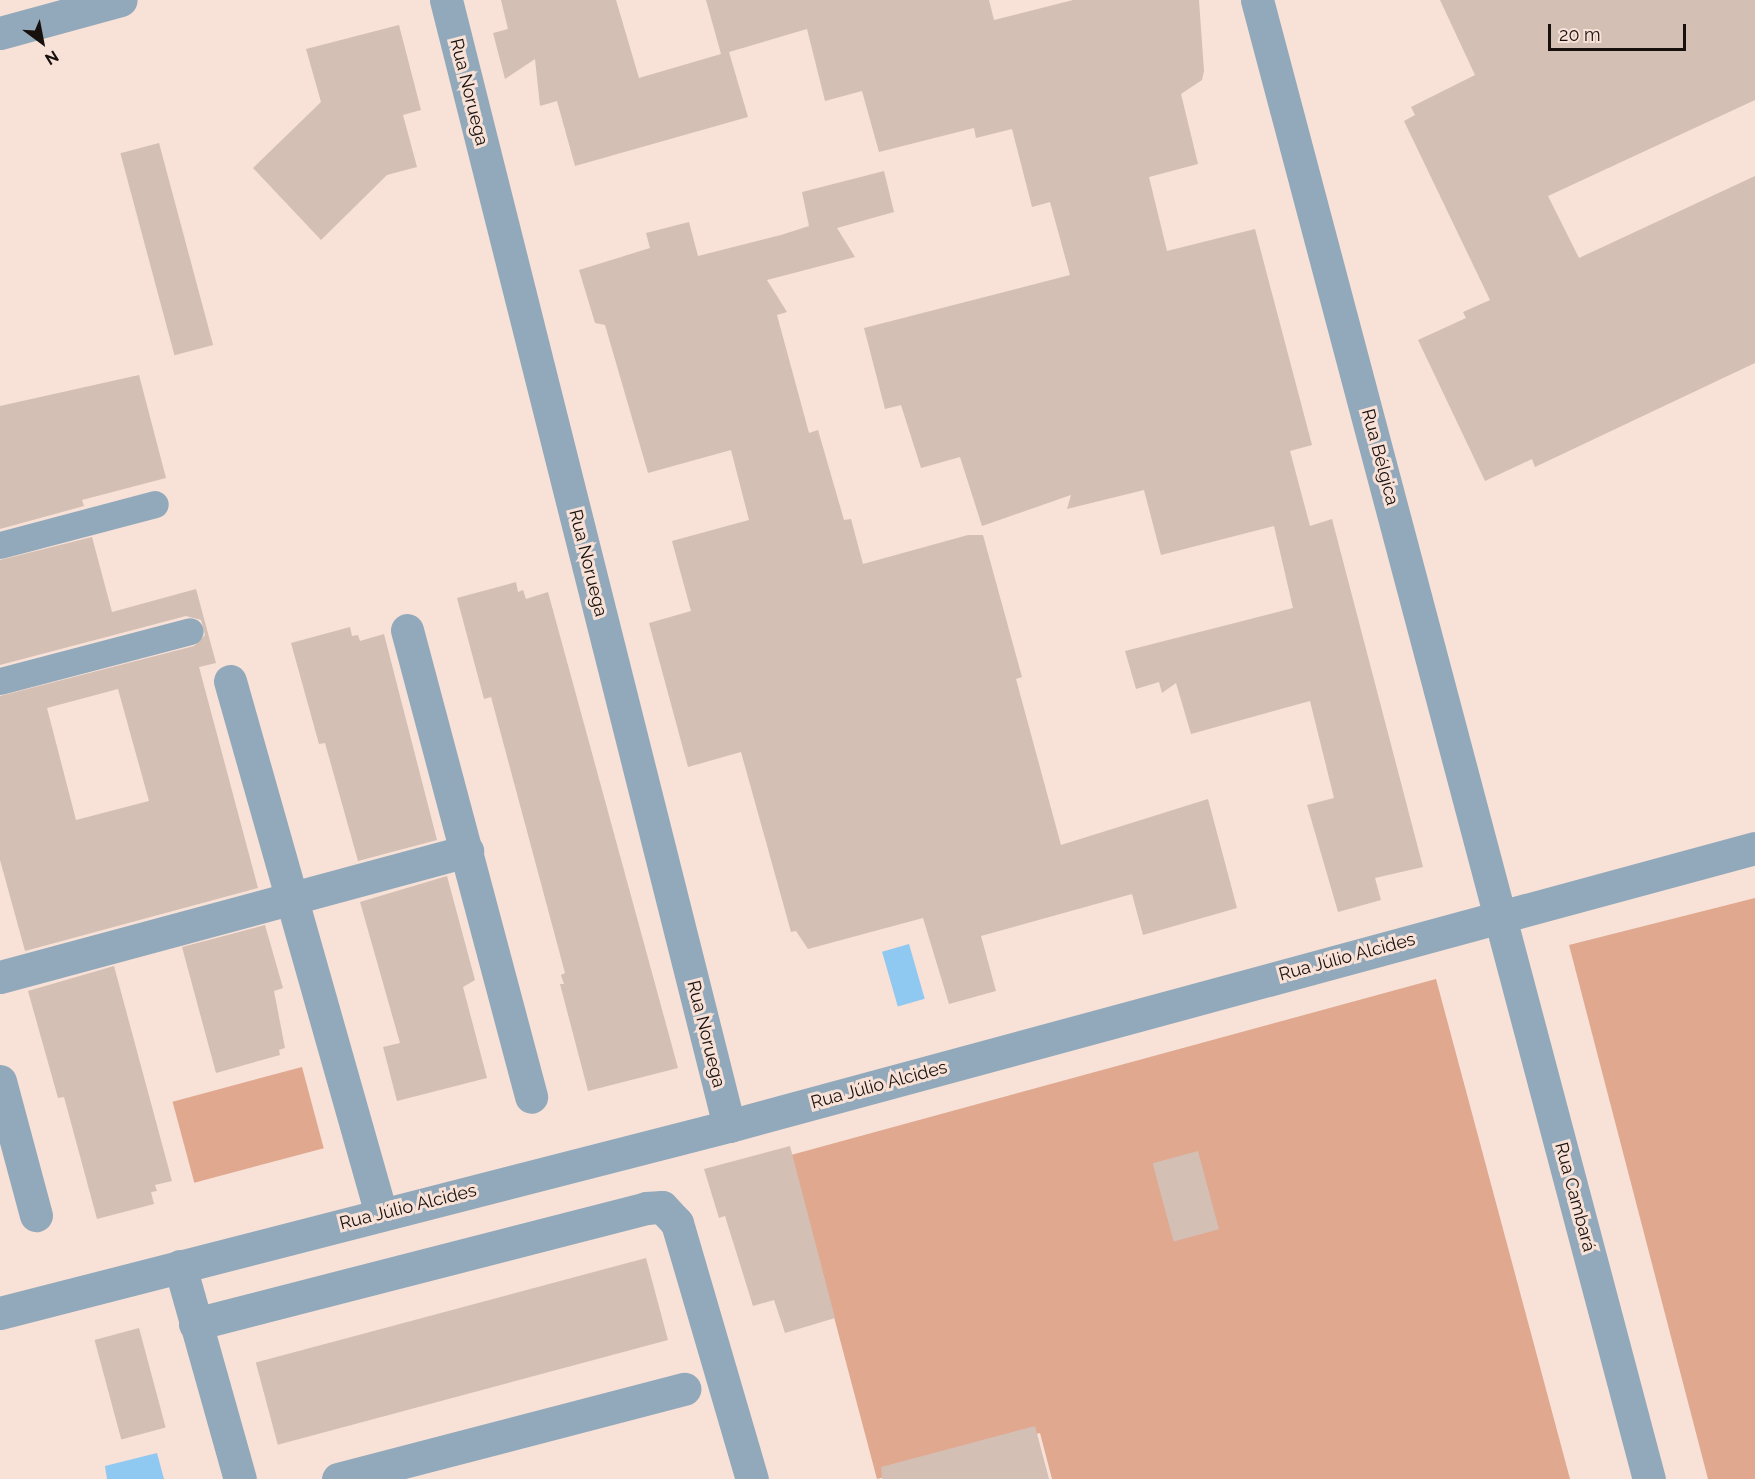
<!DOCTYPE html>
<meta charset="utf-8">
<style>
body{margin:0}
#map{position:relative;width:1755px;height:1479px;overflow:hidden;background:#f8e1d7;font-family:Raleway,sans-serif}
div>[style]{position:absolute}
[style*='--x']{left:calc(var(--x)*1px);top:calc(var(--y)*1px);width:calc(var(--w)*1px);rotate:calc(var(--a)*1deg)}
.green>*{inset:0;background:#dfa88f;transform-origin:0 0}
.water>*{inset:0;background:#8fc8f0;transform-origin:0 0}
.building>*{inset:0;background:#d4bfb5;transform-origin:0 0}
.lane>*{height:27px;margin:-13.5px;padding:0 13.5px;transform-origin:13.5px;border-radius:13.5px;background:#91a9ba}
.street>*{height:33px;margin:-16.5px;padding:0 16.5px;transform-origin:16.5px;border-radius:16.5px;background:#91a9ba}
span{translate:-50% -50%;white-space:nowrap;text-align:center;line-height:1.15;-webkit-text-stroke:6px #f8e1d7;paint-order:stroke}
.street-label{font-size:18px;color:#18100d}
.north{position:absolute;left:12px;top:12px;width:60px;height:60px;-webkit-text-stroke:4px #f8e1d7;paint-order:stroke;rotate:148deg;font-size:16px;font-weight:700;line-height:24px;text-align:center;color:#18100d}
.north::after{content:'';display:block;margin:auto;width:21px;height:27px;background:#18100d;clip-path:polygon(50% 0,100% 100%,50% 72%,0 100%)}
.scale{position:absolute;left:1548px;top:24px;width:138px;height:27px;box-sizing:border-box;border:3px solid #18100d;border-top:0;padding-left:8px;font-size:18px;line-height:21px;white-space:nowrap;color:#18100d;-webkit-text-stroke:4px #f8e1d7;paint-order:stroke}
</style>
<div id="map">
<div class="green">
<div style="clip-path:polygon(1755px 898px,1755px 1479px,1708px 1479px,1569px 945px)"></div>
<div style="clip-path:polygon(1436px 979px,1570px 1479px,1052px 1479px,1040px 1433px,877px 1479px,791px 1155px)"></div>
<div style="left:302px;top:1067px;width:84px;height:134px;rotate:75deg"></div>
</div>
<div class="water">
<div style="left:909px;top:944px;width:57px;height:28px;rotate:74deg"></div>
<div style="clip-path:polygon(157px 1453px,164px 1479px,107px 1479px,105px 1466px)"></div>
</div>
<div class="building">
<div style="clip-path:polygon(501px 0,616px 0,639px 78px,721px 54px,706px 0,989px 0,994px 20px,1073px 0,1199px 0,1204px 71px,1202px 80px,1181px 94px,1198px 164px,1149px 177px,1167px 251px,1255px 229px,1312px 445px,1290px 451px,1310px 526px,1332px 519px,1423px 867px,1375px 878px,1381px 900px,1338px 912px,1307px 805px,1334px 798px,1310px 701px,1191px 734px,1176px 683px,1162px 693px,1159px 682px,1136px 689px,1125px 651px,1293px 608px,1274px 526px,1161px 555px,1144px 490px,1067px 509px,1071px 495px,982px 526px,960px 457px,921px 468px,901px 405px,885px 409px,864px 328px,1070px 275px,1050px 202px,1032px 207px,1012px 129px,976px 138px,974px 128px,879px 152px,862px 91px,825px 101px,807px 29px,729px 52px,748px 117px,575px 166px,557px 101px,540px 106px,535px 59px,505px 79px,493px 33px,508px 29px)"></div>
<div style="clip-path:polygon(1440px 0,1755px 0,1755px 100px,1548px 196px,1579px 258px,1755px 176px,1755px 363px,1535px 467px,1532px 459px,1485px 481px,1418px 340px,1466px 318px,1463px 312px,1490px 300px,1404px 121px,1415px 115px,1411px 107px,1475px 75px)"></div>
<div style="clip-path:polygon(399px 25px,421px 110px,403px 115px,417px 167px,387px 175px,321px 240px,253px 168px,321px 102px,306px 49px)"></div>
<div style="left:159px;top:143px;width:209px;height:40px;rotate:75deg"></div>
<div style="clip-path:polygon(884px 171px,894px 212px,837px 228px,855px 257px,767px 280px,787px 312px,777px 315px,809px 433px,818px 430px,844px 520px,851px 519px,863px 564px,968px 535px,983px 535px,1022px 677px,1016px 679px,1061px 845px,1208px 799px,1237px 908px,1143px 935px,1132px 894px,981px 936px,996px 991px,949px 1004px,923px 918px,808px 949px,796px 931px,791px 932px,741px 752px,688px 767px,649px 623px,691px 611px,672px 541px,749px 520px,731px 450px,648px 473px,605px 325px,595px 323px,579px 270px,650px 248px,646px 233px,689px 222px,698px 256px,781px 235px,809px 226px,802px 192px)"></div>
<div style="clip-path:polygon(139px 375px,166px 478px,82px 500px,84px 506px,0 529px,0 406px)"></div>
<div style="clip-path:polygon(evenodd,92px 537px,112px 612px,196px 589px,216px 663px,199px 667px,258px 888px,25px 951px,0 860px,0 696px,194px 646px,205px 635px,201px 620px,186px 616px,0 665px,0 560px,92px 537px,118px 689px,149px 801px,76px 820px,47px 708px,118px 689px)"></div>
<div style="clip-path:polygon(516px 582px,518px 592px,523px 590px,526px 599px,548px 592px,678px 1068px,588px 1091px,560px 984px,564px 984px,561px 975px,565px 973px,491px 697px,484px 699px,457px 598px)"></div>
<div style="clip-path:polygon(350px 627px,352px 636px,358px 635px,360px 641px,384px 634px,437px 840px,358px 861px,325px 743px,319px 744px,291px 643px)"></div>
<div style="clip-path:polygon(447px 876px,475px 980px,463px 987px,487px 1078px,397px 1101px,383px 1047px,400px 1043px,360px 902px)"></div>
<div style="clip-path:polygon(265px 925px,283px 988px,274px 991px,285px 1048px,279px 1050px,280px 1055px,216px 1073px,182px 947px)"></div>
<div style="clip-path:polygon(114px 966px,172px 1181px,155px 1185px,157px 1191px,151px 1192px,154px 1204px,97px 1219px,64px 1097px,58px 1098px,28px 991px)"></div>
<div style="clip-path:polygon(790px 1146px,835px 1318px,785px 1333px,774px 1300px,753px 1306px,725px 1216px,719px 1218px,704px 1169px)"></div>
<div style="left:1198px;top:1151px;width:81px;height:47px;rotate:75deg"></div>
<div style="left:646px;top:1258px;width:85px;height:404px;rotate:75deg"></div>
<div style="left:139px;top:1328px;width:103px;height:46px;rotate:75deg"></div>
<div style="clip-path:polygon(1035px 1426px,1049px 1479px,882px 1479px,881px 1467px)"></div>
</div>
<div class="lane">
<div style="--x:0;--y:545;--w:160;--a:-14.8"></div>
<div style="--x:0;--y:681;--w:196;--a:-14.7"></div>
</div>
<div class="street">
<div style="--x:446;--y:0;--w:1161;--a:75.89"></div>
<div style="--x:1257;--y:0;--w:1530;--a:75.16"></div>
<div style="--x:0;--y:33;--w:125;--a:-15.3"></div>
<div style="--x:407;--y:630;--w:483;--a:75.1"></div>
<div style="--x:230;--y:681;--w:554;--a:74.18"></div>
<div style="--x:0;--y:977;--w:484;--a:-15.1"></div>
<div style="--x:0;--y:1081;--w:139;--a:75"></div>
<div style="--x:180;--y:1266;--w:221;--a:74.3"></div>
<div style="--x:0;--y:1313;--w:753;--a:-14.39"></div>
<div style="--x:729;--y:1126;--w:1063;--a:-15.16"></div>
<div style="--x:195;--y:1324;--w:466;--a:-14.4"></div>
<div style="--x:646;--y:1208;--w:16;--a:-4"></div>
<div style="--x:662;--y:1207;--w:22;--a:47"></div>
<div style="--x:677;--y:1223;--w:267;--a:73.7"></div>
<div style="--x:338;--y:1479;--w:358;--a:-14.6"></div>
</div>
<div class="street-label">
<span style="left:469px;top:92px;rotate:76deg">Rua Noruega</span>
<span style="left:1380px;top:457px;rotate:75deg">Rua Bélgica</span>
<span style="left:588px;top:563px;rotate:76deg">Rua Noruega</span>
<span style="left:1347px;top:957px;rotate:-15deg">Rua Júlio Alcides</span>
<span style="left:706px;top:1034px;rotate:76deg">Rua Noruega</span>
<span style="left:879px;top:1085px;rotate:-15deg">Rua Júlio Alcides</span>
<span style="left:1575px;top:1197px;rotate:75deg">Rua Cambará</span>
<span style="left:408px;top:1207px;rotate:-14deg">Rua Júlio Alcides</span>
</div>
<div class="north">N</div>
<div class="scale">20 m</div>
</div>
